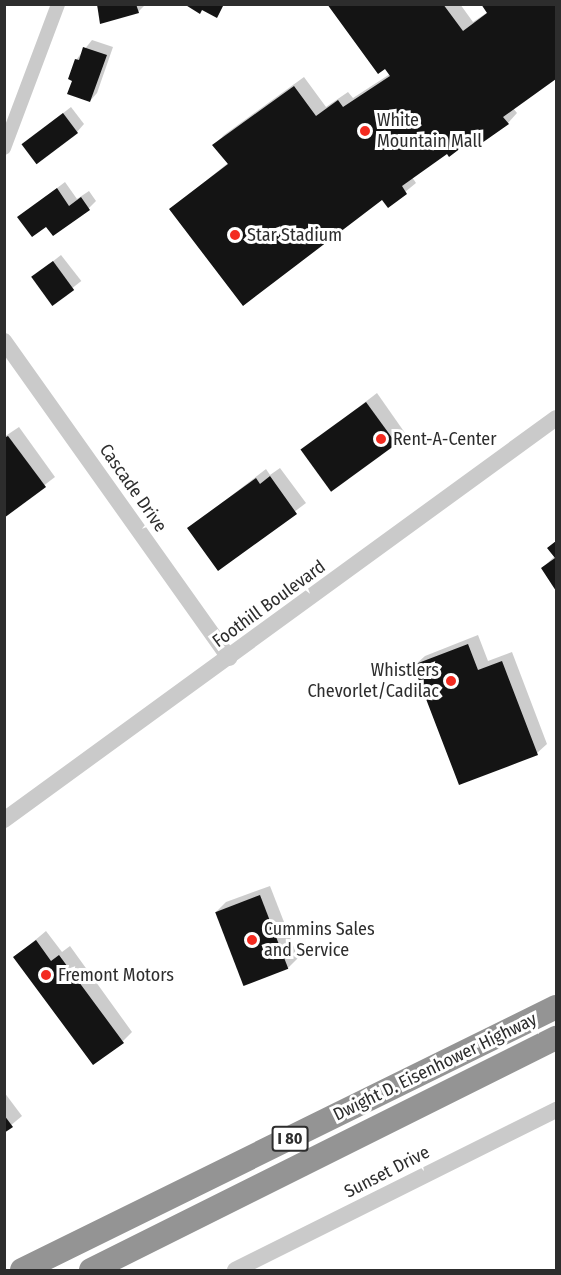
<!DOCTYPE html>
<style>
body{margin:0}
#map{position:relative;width:561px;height:1275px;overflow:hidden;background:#fff;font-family:"Fira Sans Condensed",sans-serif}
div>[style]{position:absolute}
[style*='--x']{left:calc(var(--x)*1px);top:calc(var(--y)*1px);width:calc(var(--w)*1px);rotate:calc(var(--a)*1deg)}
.shadow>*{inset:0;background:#0003;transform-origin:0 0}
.building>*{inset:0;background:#141414;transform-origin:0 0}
.minor>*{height:14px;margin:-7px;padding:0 7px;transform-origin:7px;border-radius:7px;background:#cacaca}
.tertiary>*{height:16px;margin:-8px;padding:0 8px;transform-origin:8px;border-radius:8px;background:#cacaca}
.motorway>*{height:24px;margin:-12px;padding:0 12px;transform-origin:12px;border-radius:12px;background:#949494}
.dots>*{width:16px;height:16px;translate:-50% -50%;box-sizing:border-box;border:3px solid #fff;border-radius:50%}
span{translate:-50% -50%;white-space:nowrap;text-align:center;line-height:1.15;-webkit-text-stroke:6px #fff;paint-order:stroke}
.shield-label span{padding:2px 4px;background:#fff;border:2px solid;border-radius:4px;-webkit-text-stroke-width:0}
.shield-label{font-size:16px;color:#2d2d2d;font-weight:700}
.poi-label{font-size:18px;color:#2d2d2d}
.left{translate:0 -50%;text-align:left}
.right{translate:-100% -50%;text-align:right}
.street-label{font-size:18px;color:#2d2d2d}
.frame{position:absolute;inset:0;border:6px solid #2d2d2d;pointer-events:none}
</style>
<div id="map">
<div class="shadow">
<div style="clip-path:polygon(329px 4px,460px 4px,473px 22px,488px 12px,483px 4px,556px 4px,556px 77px,513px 108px,517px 113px,508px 123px,474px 136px,412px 177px,416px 183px,388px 206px,382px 198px,171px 209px,228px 163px,214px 145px,224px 135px,304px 77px,326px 107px,348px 92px,353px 98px,390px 74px)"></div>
<div style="clip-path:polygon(145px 5px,138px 12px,102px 22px,97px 6px)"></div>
<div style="clip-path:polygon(92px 40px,113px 47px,97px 93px,90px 101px,76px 60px)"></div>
<div style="clip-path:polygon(71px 107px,84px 124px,77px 132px,23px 144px)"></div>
<div style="clip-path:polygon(65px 182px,77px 199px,89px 191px,96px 201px,89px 208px,47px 224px,19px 217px)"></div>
<div style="left:61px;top:255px;width:33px;height:36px;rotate:52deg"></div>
<div style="clip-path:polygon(377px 393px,405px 433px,396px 442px,303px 450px)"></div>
<div style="clip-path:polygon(19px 427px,55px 477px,4px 516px,4px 437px)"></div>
<div style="clip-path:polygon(280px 468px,306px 503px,219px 569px,189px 528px,266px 469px,270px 475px)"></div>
<div style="clip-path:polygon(556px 541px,556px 588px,542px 568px,555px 556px,549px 548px)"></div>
<div style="clip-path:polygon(478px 635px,488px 661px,512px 652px,547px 744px,537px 753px,415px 665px,425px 656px)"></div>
<div style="clip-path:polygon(270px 886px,298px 958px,288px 968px,216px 912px,226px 902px)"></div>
<div style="clip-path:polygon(46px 931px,62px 952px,70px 946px,132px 1032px,123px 1041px,15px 957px)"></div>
<div style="clip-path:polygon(4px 1092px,22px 1116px,4px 1131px)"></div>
</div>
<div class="building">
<div style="clip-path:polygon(97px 4px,136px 4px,139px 13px,100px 24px)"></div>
<div style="clip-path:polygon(184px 4px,224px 4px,217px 18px,202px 10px,200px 14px)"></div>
<div style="clip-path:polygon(327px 4px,443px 4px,463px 31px,487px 13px,481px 4px,556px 4px,556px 79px,503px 117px,509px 124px,479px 145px,474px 138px,449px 157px,447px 154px,402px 186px,407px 194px,388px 208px,382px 200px,243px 306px,169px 209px,228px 164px,212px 145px,294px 86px,316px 116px,338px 100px,343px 107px,390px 76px,385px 69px,378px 74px)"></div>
<div style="clip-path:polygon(83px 47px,107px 55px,90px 102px,67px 94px,72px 81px,68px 79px,75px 59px,79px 60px)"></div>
<div style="left:63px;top:113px;width:25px;height:52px;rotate:53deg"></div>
<div style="clip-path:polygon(57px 188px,69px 206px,81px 197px,90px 210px,53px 236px,46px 227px,32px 237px,17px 217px)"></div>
<div style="left:53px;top:261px;width:36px;height:27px;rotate:54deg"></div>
<div style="left:366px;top:402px;width:52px;height:81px;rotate:54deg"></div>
<div style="clip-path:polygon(8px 436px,46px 487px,4px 518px,4px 438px)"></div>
<div style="clip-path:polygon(270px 476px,297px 514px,218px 571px,187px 528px,256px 478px,260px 484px)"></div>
<div style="clip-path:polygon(556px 541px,556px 591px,541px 568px,555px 558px,547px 548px)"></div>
<div style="clip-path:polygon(468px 644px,478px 670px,502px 661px,538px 755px,459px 785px,413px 665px)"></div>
<div style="left:260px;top:895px;width:79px;height:48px;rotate:69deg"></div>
<div style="clip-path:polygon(36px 940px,51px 961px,59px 955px,124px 1043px,93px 1065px,13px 957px)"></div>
<div style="clip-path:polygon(4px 1115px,13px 1127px,4px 1133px)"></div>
</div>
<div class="minor">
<div style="--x:4;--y:148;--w:154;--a:-69.4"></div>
</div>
<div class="tertiary">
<div style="--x:4;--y:341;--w:389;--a:54.6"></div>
<div style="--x:4;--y:820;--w:683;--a:-36.06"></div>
<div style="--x:235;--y:1270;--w:359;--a:-26.5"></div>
</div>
<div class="motorway">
<div style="--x:22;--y:1270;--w:595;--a:-26.22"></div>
<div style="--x:91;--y:1270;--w:520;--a:-26.52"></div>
</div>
<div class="dots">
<div style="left:365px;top:131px;background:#f32b20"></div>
<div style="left:235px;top:235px;background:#f32b20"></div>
<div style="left:381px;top:439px;background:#f32b20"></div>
<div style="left:451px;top:681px;background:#f32b20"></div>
<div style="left:252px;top:940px;background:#f32b20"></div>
<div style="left:46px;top:975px;background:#f32b20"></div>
</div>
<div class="shield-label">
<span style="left:290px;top:1139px">I 80</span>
</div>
<div class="poi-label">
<span class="left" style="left:377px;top:131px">White<br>Mountain Mall</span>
<span class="left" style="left:247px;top:235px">Star Stadium</span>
<span class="left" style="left:393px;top:439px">Rent-A-Center</span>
<span class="right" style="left:439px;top:681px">Whistlers<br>Chevorlet/Cadilac</span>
<span class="left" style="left:264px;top:940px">Cummins Sales<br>and Service</span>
<span class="left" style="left:58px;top:975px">Fremont Motors</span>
</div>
<div class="street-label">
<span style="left:133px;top:488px;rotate:55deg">Cascade Drive</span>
<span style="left:269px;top:604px;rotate:-36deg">Foothill Boulevard</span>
<span style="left:435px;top:1067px;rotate:-26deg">Dwight D. Eisenhower Highway</span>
<span style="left:387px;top:1172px;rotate:-27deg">Sunset Drive</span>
</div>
<div class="frame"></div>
</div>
